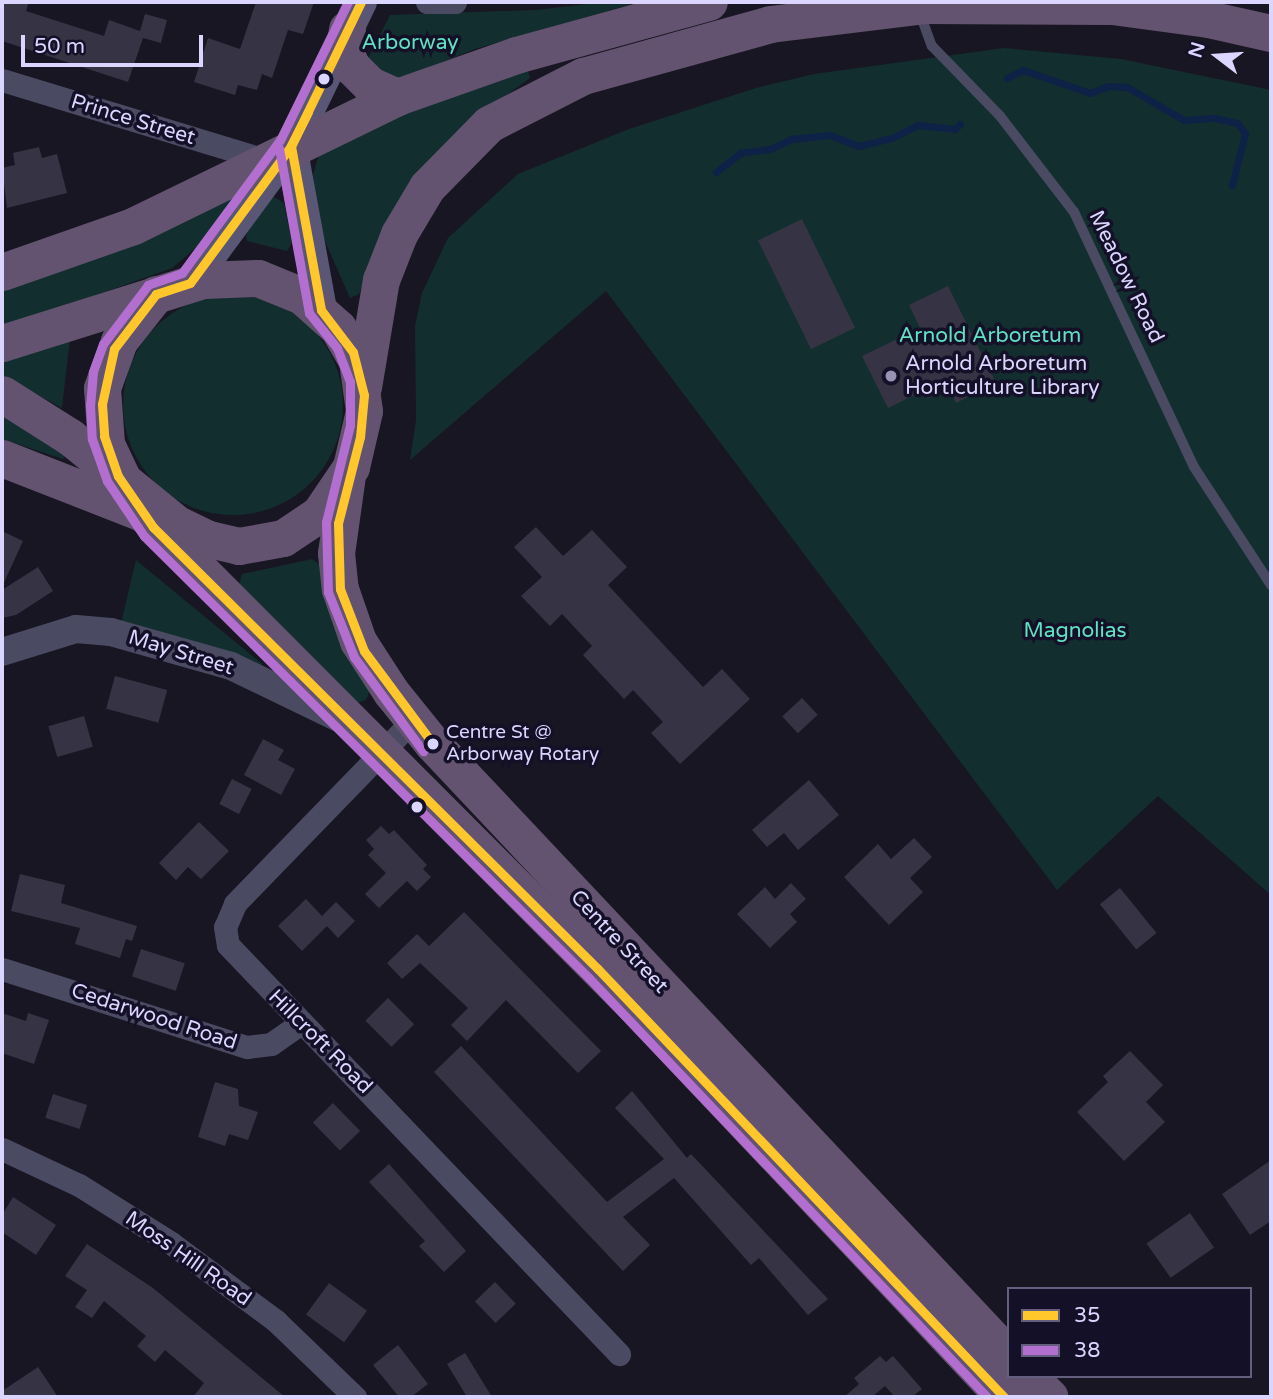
<!DOCTYPE html>
<style>
body{margin:0}
#map{position:relative;width:1273px;height:1399px;overflow:hidden;background:#181622;font-family:"Varela Round",sans-serif}
div>[style]{position:absolute}
[style*='--x']{left:calc(var(--x)*1px);top:calc(var(--y)*1px);width:calc(var(--w)*1px);rotate:calc(var(--a)*1deg)}
.green>*{inset:0;background:#132e2f}
.round{border-radius:50%}
.stream>*{height:7px;margin:-3.5px;padding:0 3.5px;transform-origin:3.5px;border-radius:3.5px;background:#0d2246}
.building>*{inset:0;background:#363344;transform-origin:0 0}
.service>*{height:10px;margin:-5px;padding:0 5px;transform-origin:5px;border-radius:5px;background:#4b4a63}
.minor>*{height:23px;margin:-11.5px;padding:0 11.5px;transform-origin:11.5px;border-radius:11.5px;background:#4b4a63}
.tertiary>*{height:28px;margin:-14px;padding:0 14px;transform-origin:14px;border-radius:14px;background:#4b4a63}
.secondary>*{height:32px;margin:-16px;padding:0 16px;transform-origin:16px;border-radius:16px;background:#595775}
.trunk>*{height:37px;margin:-18.5px;padding:0 18.5px;transform-origin:18.5px;border-radius:18.5px;background:#645370}
.bus-1>*{height:9px;margin:-4.5px;padding:0 4.5px;transform-origin:4.5px;border-radius:4.5px;background:#ffc72c}
.bus-2>*{height:9px;margin:-4.5px;padding:0 4.5px;transform-origin:4.5px;border-radius:4.5px;background:#b36fd0}
.dots>*{width:19px;height:19px;translate:-50% -50%;box-sizing:border-box;border:4px solid #141028;border-radius:50%}
span{translate:-50% -50%;white-space:nowrap;text-align:center;line-height:1.15;-webkit-text-stroke:7px #141028;paint-order:stroke}
.bus-label{font-size:19px;color:#dbd6ff}
.left{translate:0 -50%;text-align:left}
.park-label{font-size:21px;color:#60e1c1}
.street-label{font-size:21px;color:#dbd6ff}
.poi-label{font-size:21px;color:#dbd6ff}
.frame{position:absolute;inset:0;border:4px solid #dbd6ff;pointer-events:none}
.legend{position:absolute;left:1007px;top:1287px;width:245px;height:91px;box-sizing:border-box;background:#141028;border:2px solid #645f7e;margin:0;padding:9px 12px;list-style:none;font-size:21px;color:#dbd6ff}
.legend li{display:flex;align-items:center;gap:14px;height:35px}
.legend b{width:35px;border:2px solid #645f7e}
.north{position:absolute;left:1182px;top:21px;width:70px;height:70px;-webkit-text-stroke:5px #141028;paint-order:stroke;rotate:287deg;font-size:19px;font-weight:700;line-height:28px;text-align:center;color:#dbd6ff}
.north::after{content:'';display:block;margin:auto;width:24px;height:32px;background:#dbd6ff;clip-path:polygon(50% 0,100% 100%,50% 72%,0 100%)}
.scale{position:absolute;left:21px;top:35px;width:182px;height:32px;box-sizing:border-box;border:4px solid #dbd6ff;border-top:0;padding-left:9px;font-size:21px;line-height:24px;white-space:nowrap;color:#dbd6ff;-webkit-text-stroke:5px #141028;paint-order:stroke}
</style>
<div id="map">
<div class="green">
<div style="clip-path:polygon(605px 2px,639px 2px,475px 49px,399px 79px,365px 64px,390px 15px,535px 10px)"></div>
<div style="clip-path:polygon(1004px 48px,1121px 59px,1271px 90px,1271px 895px,1158px 796px,1057px 890px,606px 291px,410px 460px,416px 420px,415px 326px,422px 293px,448px 238px,518px 174px,629px 129px,756px 88px,814px 74px)"></div>
<div style="clip-path:polygon(527px 68px,530px 78px,465px 125px,369px 267px,359px 294px,350px 298px,314px 216px,313px 175px,318px 158px,325px 149px,376px 123px)"></div>
<div style="clip-path:polygon(230px 196px,232px 201px,204px 241px,172px 268px,2px 329px,2px 286px)"></div>
<div style="clip-path:polygon(274px 197px,284px 203px,292px 242px,287px 251px,247px 241px,246px 235px,262px 206px)"></div>
<div class="round" style="left:123px;top:295px;width:220px;height:220px"></div>
<div style="clip-path:polygon(70px 338px,62px 408px,2px 375px,2px 355px)"></div>
<div style="clip-path:polygon(2px 410px,66px 455px,63px 459px,2px 439px)"></div>
<div style="clip-path:polygon(312px 559px,323px 567px,370px 691px,366px 700px,357px 703px,238px 589px,242px 574px)"></div>
<div style="clip-path:polygon(136px 560px,262px 664px,262px 667px,121px 623px)"></div>
</div>
<div class="stream">
<div style="--x:1007;--y:78;--w:18;--a:-27"></div>
<div style="--x:1023;--y:70;--w:71;--a:18.9"></div>
<div style="--x:1090;--y:93;--w:19;--a:-21"></div>
<div style="--x:1108;--y:86;--w:19;--a:3"></div>
<div style="--x:1127;--y:87;--w:66;--a:30.1"></div>
<div style="--x:1184;--y:120;--w:31;--a:-4"></div>
<div style="--x:1215;--y:118;--w:23;--a:13"></div>
<div style="--x:1237;--y:123;--w:13;--a:51"></div>
<div style="--x:1245;--y:133;--w:54;--a:104"></div>
<div style="--x:716;--y:172;--w:31;--a:-38"></div>
<div style="--x:740;--y:153;--w:30;--a:-8"></div>
<div style="--x:770;--y:149;--w:23;--a:-25"></div>
<div style="--x:791;--y:139;--w:39;--a:-6"></div>
<div style="--x:830;--y:135;--w:31;--a:21"></div>
<div style="--x:859;--y:146;--w:34;--a:-14"></div>
<div style="--x:892;--y:138;--w:29;--a:-27"></div>
<div style="--x:918;--y:125;--w:37;--a:6"></div>
<div style="--x:955;--y:129;--w:7;--a:-45"></div>
</div>
<div class="building">
<div style="clip-path:polygon(2px 2px,29px 2px,26px 11px,104px 36px,109px 20px,140px 31px,145px 14px,167px 20px,161px 43px,143px 38px,128px 82px,2px 41px)"></div>
<div style="clip-path:polygon(256px 2px,314px 2px,303px 34px,288px 30px,272px 78px,262px 74px,257px 90px,238px 85px,235px 95px,194px 82px,208px 38px,240px 49px)"></div>
<div style="clip-path:polygon(39px 147px,42px 158px,57px 154px,67px 193px,7px 208px,2px 168px,15px 165px,13px 153px)"></div>
<div style="left:802px;top:219px;width:121px;height:49px;rotate:64deg"></div>
<div style="clip-path:polygon(948px 286px,996px 383px,956px 403px,949px 388px,927px 399px,923px 391px,888px 408px,862px 356px,920px 328px,909px 305px)"></div>
<div style="clip-path:polygon(536px 527px,563px 556px,592px 530px,627px 567px,608px 585px,703px 687px,722px 669px,750px 699px,680px 764px,651px 733px,663px 722px,633px 690px,624px 699px,583px 655px,592px 646px,562px 614px,550px 626px,521px 596px,542px 577px,514px 547px)"></div>
<div style="clip-path:polygon(2px 531px,23px 541px,2px 587px)"></div>
<div style="clip-path:polygon(38px 567px,53px 591px,16px 615px,2px 618px,2px 590px)"></div>
<div style="left:115px;top:676px;width:54px;height:34px;rotate:15deg"></div>
<div style="left:802px;top:698px;width:23px;height:27px;rotate:47deg"></div>
<div style="left:84px;top:716px;width:32px;height:37px;rotate:74deg"></div>
<div style="clip-path:polygon(263px 739px,284px 750px,278px 760px,295px 769px,281px 795px,244px 775px)"></div>
<div style="left:232px;top:779px;width:22px;height:28px;rotate:27deg"></div>
<div style="clip-path:polygon(809px 780px,839px 815px,798px 850px,784px 833px,767px 847px,752px 830px)"></div>
<div style="clip-path:polygon(199px 822px,229px 851px,201px 879px,188px 867px,176px 880px,159px 863px)"></div>
<div style="clip-path:polygon(381px 826px,389px 834px,394px 830px,427px 865px,423px 869px,431px 877px,417px 891px,407px 881px,379px 908px,365px 894px,386px 873px,368px 855px,374px 849px,366px 840px)"></div>
<div style="clip-path:polygon(914px 838px,932px 857px,910px 878px,923px 892px,889px 925px,844px 877px,878px 844px,891px 859px)"></div>
<div style="clip-path:polygon(20px 874px,65px 885px,61px 903px,137px 926px,132px 941px,126px 939px,120px 958px,75px 944px,80px 928px,11px 911px)"></div>
<div style="clip-path:polygon(791px 883px,806px 899px,790px 914px,797px 922px,770px 948px,737px 914px,765px 887px,775px 899px)"></div>
<div style="left:1120px;top:888px;width:58px;height:26px;rotate:51deg"></div>
<div style="clip-path:polygon(306px 899px,322px 916px,336px 902px,355px 921px,338px 938px,327px 926px,302px 951px,278px 926px)"></div>
<div style="clip-path:polygon(464px 912px,601px 1051px,578px 1073px,506px 1000px,467px 1041px,451px 1025px,468px 1008px,420px 963px,402px 979px,387px 963px,417px 934px,429px 946px)"></div>
<div style="left:141px;top:949px;width:46px;height:29px;rotate:18deg"></div>
<div style="left:388px;top:998px;width:37px;height:32px;rotate:45deg"></div>
<div style="clip-path:polygon(2px 1013px,26px 1021px,28px 1013px,49px 1020px,34px 1064px,2px 1053px)"></div>
<div style="clip-path:polygon(461px 1046px,607px 1202px,664px 1159px,615px 1108px,632px 1091px,687px 1158px,691px 1154px,828px 1299px,808px 1315px,759px 1258px,751px 1265px,674px 1178px,623px 1217px,650px 1245px,623px 1271px,434px 1072px)"></div>
<div style="clip-path:polygon(1130px 1051px,1163px 1085px,1146px 1102px,1165px 1122px,1124px 1161px,1077px 1112px,1108px 1082px,1103px 1076px)"></div>
<div style="clip-path:polygon(215px 1082px,238px 1089px,239px 1106px,258px 1112px,248px 1140px,229px 1134px,225px 1146px,198px 1137px)"></div>
<div style="left:53px;top:1094px;width:36px;height:25px;rotate:18deg"></div>
<div style="left:333px;top:1103px;width:39px;height:28px;rotate:46deg"></div>
<div style="clip-path:polygon(1271px 1160px,1271px 1221px,1250px 1235px,1222px 1194px)"></div>
<div style="clip-path:polygon(389px 1164px,466px 1251px,444px 1272px,419px 1246px,425px 1241px,369px 1182px)"></div>
<div style="clip-path:polygon(13px 1197px,56px 1225px,36px 1255px,2px 1232px,2px 1215px)"></div>
<div style="left:1190px;top:1213px;width:42px;height:53px;rotate:55deg"></div>
<div style="clip-path:polygon(87px 1244px,153px 1288px,285px 1397px,193px 1397px,204px 1383px,165px 1350px,155px 1362px,137px 1346px,146px 1336px,104px 1301px,92px 1318px,75px 1307px,87px 1290px,65px 1276px)"></div>
<div style="left:495px;top:1282px;width:30px;height:28px;rotate:46deg"></div>
<div style="left:329px;top:1283px;width:47px;height:39px;rotate:36deg"></div>
<div style="clip-path:polygon(398px 1345px,428px 1384px,411px 1397px,399px 1397px,373px 1365px)"></div>
<div style="clip-path:polygon(465px 1353px,492px 1397px,467px 1397px,447px 1364px)"></div>
<div style="clip-path:polygon(880px 1356px,886px 1362px,893px 1356px,922px 1389px,912px 1397px,895px 1397px,885px 1386px,872px 1397px,844px 1397px,859px 1384px,854px 1378px)"></div>
<div style="clip-path:polygon(38px 1367px,58px 1397px,2px 1397px,2px 1391px)"></div>
</div>
<div class="service">
<div style="--x:919;--y:11;--w:37;--a:70"></div>
<div style="--x:932;--y:46;--w:98;--a:45.8"></div>
<div style="--x:1000;--y:116;--w:121;--a:52.4"></div>
<div style="--x:1074;--y:212;--w:282;--a:64.8"></div>
<div style="--x:1194;--y:467;--w:141;--a:56.9"></div>
</div>
<div class="minor">
<div style="--x:427;--y:2;--w:28;--a:0"></div>
<div style="--x:2;--y:80;--w:275;--a:16.9"></div>
<div style="--x:413;--y:720;--w:256;--a:134.1"></div>
<div style="--x:235;--y:904;--w:25;--a:113"></div>
<div style="--x:225;--y:927;--w:18;--a:81"></div>
<div style="--x:228;--y:945;--w:566;--a:46.29"></div>
<div style="--x:2;--y:969;--w:257;--a:17.7"></div>
<div style="--x:247;--y:1047;--w:24;--a:-7"></div>
<div style="--x:271;--y:1044;--w:37;--a:-35"></div>
<div style="--x:2;--y:1149;--w:85;--a:25.1"></div>
<div style="--x:79;--y:1185;--w:109;--a:32.2"></div>
<div style="--x:171;--y:1243;--w:131;--a:36.6"></div>
<div style="--x:276;--y:1321;--w:110;--a:43.9"></div>
</div>
<div class="tertiary">
<div style="--x:2;--y:652;--w:77;--a:-17.3"></div>
<div style="--x:76;--y:629;--w:35;--a:5"></div>
<div style="--x:111;--y:632;--w:125;--a:15.8"></div>
<div style="--x:231;--y:666;--w:120;--a:25.7"></div>
</div>
<div class="secondary">
<div style="--x:291;--y:146;--w:167;--a:79.6"></div>
<div style="--x:190;--y:283;--w:170;--a:-53.6"></div>
<div style="--x:291;--y:146;--w:160;--a:-64.1"></div>
</div>
<div class="trunk">
<div style="--x:347;--y:29;--w:21;--a:98"></div>
<div style="--x:344;--y:50;--w:19;--a:65"></div>
<div style="--x:352;--y:67;--w:25;--a:45"></div>
<div style="--x:370;--y:85;--w:30;--a:24"></div>
<div style="--x:2;--y:272;--w:139;--a:-19.3"></div>
<div style="--x:133;--y:226;--w:294;--a:-26"></div>
<div style="--x:397;--y:97;--w:126;--a:-19.4"></div>
<div style="--x:516;--y:55;--w:200;--a:-15.4"></div>
<div style="--x:156;--y:294;--w:60;--a:128.2"></div>
<div style="--x:119;--y:341;--w:50;--a:109.9"></div>
<div style="--x:102;--y:388;--w:56;--a:85.9"></div>
<div style="--x:106;--y:444;--w:68;--a:64.6"></div>
<div style="--x:135;--y:505;--w:706;--a:45.06"></div>
<div style="--x:634;--y:1005;--w:539;--a:46.65"></div>
<div style="--x:2;--y:343;--w:211;--a:-17.4"></div>
<div style="--x:203;--y:280;--w:55;--a:-2.1"></div>
<div style="--x:258;--y:278;--w:48;--a:22.2"></div>
<div style="--x:302;--y:296;--w:48;--a:41.6"></div>
<div style="--x:338;--y:328;--w:38;--a:60"></div>
<div style="--x:357;--y:361;--w:50;--a:82"></div>
<div style="--x:364;--y:411;--w:57;--a:103.1"></div>
<div style="--x:351;--y:467;--w:57;--a:124.2"></div>
<div style="--x:319;--y:514;--w:43;--a:146.3"></div>
<div style="--x:283;--y:538;--w:45;--a:169.7"></div>
<div style="--x:239;--y:546;--w:32;--a:-167"></div>
<div style="--x:208;--y:539;--w:34;--a:-154"></div>
<div style="--x:177;--y:524;--w:138;--a:-140.9"></div>
<div style="--x:70;--y:437;--w:80;--a:-147.7"></div>
<div style="--x:363;--y:387;--w:109;--a:-80.5"></div>
<div style="--x:381;--y:280;--w:49;--a:-68.6"></div>
<div style="--x:399;--y:234;--w:55;--a:-59.2"></div>
<div style="--x:427;--y:187;--w:88;--a:-45.5"></div>
<div style="--x:489;--y:124;--w:106;--a:-27.1"></div>
<div style="--x:583;--y:76;--w:194;--a:-15.5"></div>
<div style="--x:770;--y:24;--w:155;--a:-7"></div>
<div style="--x:924;--y:5;--w:188;--a:0.3"></div>
<div style="--x:1112;--y:6;--w:97;--a:7.7"></div>
<div style="--x:1208;--y:19;--w:65;--a:12.5"></div>
<div style="--x:2;--y:458;--w:148;--a:21.4"></div>
<div style="--x:347;--y:475;--w:79;--a:98"></div>
<div style="--x:336;--y:553;--w:36;--a:84"></div>
<div style="--x:340;--y:589;--w:55;--a:70.9"></div>
<div style="--x:358;--y:641;--w:61;--a:57.1"></div>
<div style="--x:391;--y:692;--w:65;--a:51.2"></div>
<div style="--x:432;--y:743;--w:842;--a:46.73"></div>
<div style="--x:1028;--y:1376;--w:30;--a:44"></div>
</div>
<div class="bus-1">
<div style="--x:361;--y:2;--w:160;--a:115.9"></div>
<div style="--x:291;--y:146;--w:170;--a:126.4"></div>
<div style="--x:190;--y:283;--w:36;--a:162"></div>
<div style="--x:156;--y:294;--w:69;--a:127.4"></div>
<div style="--x:114;--y:349;--w:56;--a:102.3"></div>
<div style="--x:102;--y:404;--w:32;--a:86"></div>
<div style="--x:104;--y:436;--w:42;--a:70.7"></div>
<div style="--x:118;--y:476;--w:62;--a:55.5"></div>
<div style="--x:153;--y:527;--w:627;--a:44.81"></div>
<div style="--x:598;--y:969;--w:590;--a:46.51"></div>
<div style="--x:308;--y:112;--w:38;--a:117"></div>
<div style="--x:291;--y:146;--w:167;--a:79.6"></div>
<div style="--x:321;--y:310;--w:53;--a:52.7"></div>
<div style="--x:353;--y:352;--w:44;--a:75.7"></div>
<div style="--x:364;--y:395;--w:42;--a:95.4"></div>
<div style="--x:360;--y:437;--w:89;--a:104.3"></div>
<div style="--x:338;--y:523;--w:66;--a:88.3"></div>
<div style="--x:340;--y:589;--w:66;--a:68.8"></div>
<div style="--x:364;--y:651;--w:116;--a:53.4"></div>
</div>
<div class="bus-2">
<div style="--x:348;--y:2;--w:154;--a:116.2"></div>
<div style="--x:280;--y:140;--w:165;--a:126.4"></div>
<div style="--x:182;--y:273;--w:36;--a:161"></div>
<div style="--x:148;--y:285;--w:74;--a:127.3"></div>
<div style="--x:103;--y:344;--w:30;--a:110"></div>
<div style="--x:93;--y:372;--w:33;--a:95"></div>
<div style="--x:90;--y:405;--w:34;--a:87"></div>
<div style="--x:92;--y:439;--w:45;--a:70.3"></div>
<div style="--x:107;--y:481;--w:66;--a:56.1"></div>
<div style="--x:144;--y:536;--w:627;--a:44.81"></div>
<div style="--x:589;--y:978;--w:578;--a:46.47"></div>
<div style="--x:279;--y:148;--w:168;--a:79.7"></div>
<div style="--x:309;--y:313;--w:45;--a:51.3"></div>
<div style="--x:337;--y:348;--w:36;--a:69"></div>
<div style="--x:350;--y:382;--w:43;--a:90"></div>
<div style="--x:350;--y:425;--w:100;--a:103.9"></div>
<div style="--x:326;--y:522;--w:70;--a:88.4"></div>
<div style="--x:328;--y:592;--w:70;--a:68.2"></div>
<div style="--x:354;--y:657;--w:117;--a:53.7"></div>
</div>
<div class="dots">
<div style="left:324px;top:79px;background:#dbd6ff"></div>
<div style="left:891px;top:376px;background:#9793b2"></div>
<div style="left:433px;top:744px;background:#dbd6ff"></div>
<div style="left:417px;top:807px;background:#dbd6ff"></div>
</div>
<div class="bus-label">
<span class="left" style="left:446px;top:744px">Centre St @<br>Arborway Rotary</span>
</div>
<div class="park-label">
<span style="left:410px;top:43px">Arborway</span>
<span style="left:990px;top:336px">Arnold Arboretum</span>
<span style="left:1075px;top:631px">Magnolias</span>
</div>
<div class="street-label">
<span style="left:133px;top:120px;rotate:17deg">Prince Street</span>
<span style="left:1126px;top:277px;rotate:64deg">Meadow Road</span>
<span style="left:181px;top:653px;rotate:17deg">May Street</span>
<span style="left:619px;top:942px;rotate:47deg">Centre Street</span>
<span style="left:154px;top:1017px;rotate:18deg">Cedarwood Road</span>
<span style="left:320px;top:1042px;rotate:45deg">Hillcroft Road</span>
<span style="left:188px;top:1259px;rotate:35deg">Moss Hill Road</span>
</div>
<div class="poi-label">
<span class="left" style="left:905px;top:376px">Arnold Arboretum<br>Horticulture Library</span>
</div>
<div class="frame"></div>
<ul class="legend">
<li><b style="height:9px;background:#ffc72c"></b>35</li>
<li><b style="height:9px;background:#b36fd0"></b>38</li>
</ul>
<div class="north">N</div>
<div class="scale">50 m</div>
</div>
